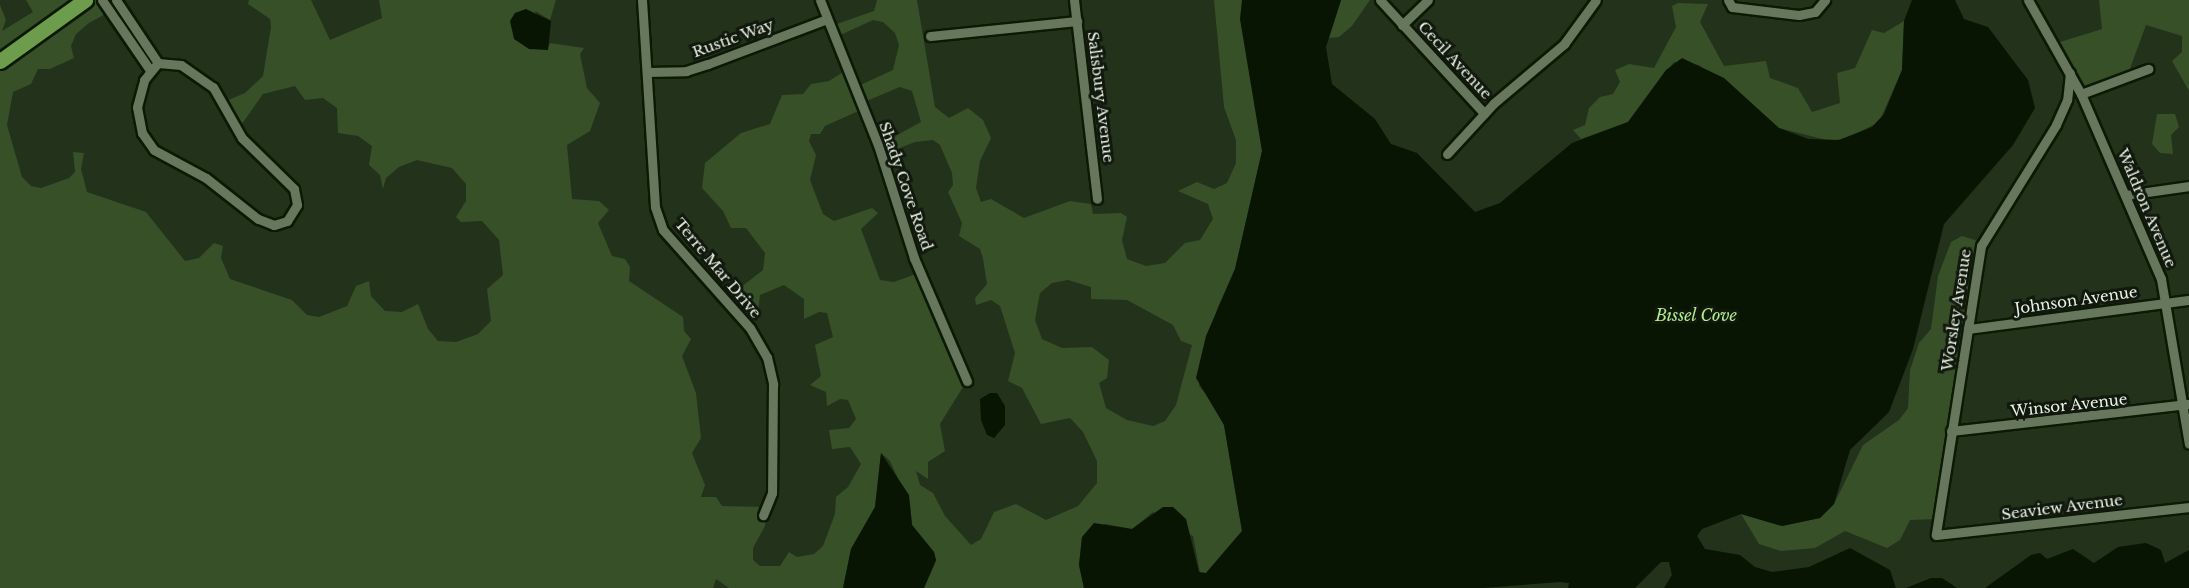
<!DOCTYPE html>
<style>
body{margin:0}
#map{position:relative;width:2189px;height:588px;overflow:hidden;background:#23321b;font-family:"Libre Baskerville",serif}
div>[style]{position:absolute}
[style*='--x']{left:calc(var(--x)*1px);top:calc(var(--y)*1px);width:calc(var(--w)*1px);rotate:calc(var(--a)*1deg)}
.green>*{inset:0;background:#375028}
.water>*{inset:0;background:#081502}
.roads{filter:drop-shadow(2px 0 #0c1904) drop-shadow(-2px 0 #0c1904) drop-shadow(0 2px #0c1904) drop-shadow(0 -2px #0c1904)}
.minor>*{height:9px;margin:-4.5px;padding:0 4.5px;transform-origin:4.5px;border-radius:4.5px;background:#66775d}
.primary>*{height:15px;margin:-7.5px;padding:0 7.5px;transform-origin:7.5px;border-radius:7.5px;background:#6d9d4c}
span{translate:-50% -50%;white-space:nowrap;text-align:center;line-height:1.15;-webkit-text-stroke:6px #11180d;paint-order:stroke}
.street-label{font-size:15px;color:#ebf5e6}
.water-label{font-size:16px;color:#b0ee8a;font-style:italic}
</style>
<div id="map">
<div class="green">
<div style="clip-path:polygon(evenodd,26px 0,112px 0,122px 18px,120px 21px,107px 13px,89px 23px,76px 34px,71px 46px,74px 58px,50px 69px,38px 69px,31px 84px,13px 92px,7px 125px,22px 177px,31px 186px,41px 188px,69px 178px,75px 172px,73px 152px,84px 153px,81px 169px,87px 192px,146px 212px,185px 261px,199px 258px,214px 243px,223px 246px,221px 258px,230px 279px,292px 300px,307px 315px,319px 317px,347px 306px,356px 286px,369px 281px,371px 296px,385px 311px,402px 312px,418px 304px,428px 329px,438px 341px,456px 342px,478px 334px,491px 321px,487px 289px,503px 275px,499px 240px,482px 221px,461px 222px,456px 217px,466px 201px,466px 184px,452px 168px,417px 160px,399px 167px,386px 178px,383px 189px,380px 175px,369px 165px,372px 146px,358px 136px,338px 133px,337px 108px,323px 98px,305px 100px,295px 86px,263px 94px,237px 131px,221px 103px,245px 93px,263px 76px,271px 27px,270px 19px,248px 4px,249px 0,311px 0,330px 40px,382px 18px,379px 0,556px 0,550px 20px,535px 11px,547px 50px,550px 43px,584px 48px,580px 54px,587px 88px,600px 103px,590px 131px,567px 145px,572px 199px,599px 201px,609px 210px,598px 223px,612px 256px,625px 259px,630px 267px,629px 281px,683px 317px,684px 331px,691px 339px,682px 356px,696px 393px,701px 438px,692px 453px,705px 485px,701px 497px,716px 497px,722px 506px,767px 507px,765px 526px,753px 548px,753px 560px,760px 566px,780px 566px,789px 552px,797px 557px,814px 554px,823px 546px,835px 514px,836px 497px,848px 487px,861px 464px,850px 447px,832px 449px,829px 430px,849px 428px,856px 419px,848px 400px,840px 399px,827px 406px,826px 392px,810px 385px,821px 376px,815px 345px,833px 337px,827px 313px,819px 312px,804px 319px,804px 299px,784px 285px,760px 295px,758px 313px,743px 323px,723px 301px,763px 270px,765px 253px,746px 228px,731px 228px,723px 211px,702px 188px,705px 163px,741px 133px,770px 124px,782px 95px,803px 94px,811px 84px,829px 81px,848px 69px,856px 87px,893px 70px,899px 45px,895px 33px,883px 22px,873px 20px,836px 37px,831px 26px,874px 11px,877px 0,917px 0,935px 107px,949px 118px,968px 108px,983px 120px,991px 138px,980px 161px,976px 188px,981px 202px,991px 199px,1024px 218px,1070px 201px,1091px 204px,1093px 214px,1121px 213px,1127px 217px,1122px 240px,1127px 259px,1146px 266px,1165px 263px,1185px 243px,1200px 240px,1213px 219px,1208px 204px,1178px 191px,1197px 182px,1214px 189px,1227px 183px,1236px 163px,1236px 140px,1224px 107px,1214px 0,1242px 0,1262px 151px,1235px 269px,1217px 309px,1199px 386px,1218px 408px,1224px 425px,1242px 531px,1206px 573px,1200px 573px,1193px 536px,1153px 512px,1132px 529px,1105px 524px,1082px 537px,1079px 565px,1084px 588px,924px 588px,936px 561px,934px 552px,912px 525px,910px 505px,890px 461px,881px 453px,875px 507px,851px 549px,843px 588px,729px 588px,716px 579px,713px 588px,0 588px,0 5px,6px 20px,2px 31px,33px 12px,26px 0,900px 87px,912px 91px,921px 122px,879px 145px,882px 155px,915px 142px,933px 140px,940px 145px,952px 173px,953px 185px,948px 192px,962px 223px,959px 236px,980px 249px,983px 259px,987px 284px,975px 298px,976px 305px,991px 300px,1000px 306px,1015px 353px,1008px 381px,1022px 388px,1041px 424px,1070px 418px,1083px 432px,1097px 461px,1097px 483px,1078px 506px,1046px 520px,1016px 504px,994px 512px,981px 539px,971px 545px,945px 516px,933px 493px,920px 485px,916px 471px,928px 479px,928px 462px,945px 451px,940px 424px,968px 379px,921px 272px,894px 282px,880px 280px,861px 229px,878px 213px,872px 208px,834px 221px,823px 214px,810px 180px,816px 155px,809px 141px,811px 134px,820px 134px,825px 126px,863px 109px,864px 102px,900px 87px,26px 0,1068px 280px,1091px 287px,1091px 299px,1127px 300px,1173px 325px,1181px 341px,1192px 345px,1176px 405px,1165px 421px,1153px 426px,1127px 420px,1106px 408px,1099px 383px,1107px 378px,1109px 360px,1092px 347px,1062px 348px,1042px 339px,1035px 320px,1040px 293px,1052px 283px,1068px 280px)"></div>
<div style="clip-path:polygon(1341px 0,1370px 0,1352px 26px,1339px 37px,1329px 38px)"></div>
<div style="clip-path:polygon(2099px 0,2189px 0,2189px 91px,2172px 61px,2182px 52px,2182px 36px,2146px 25px,2128px 74px,2085px 93px,2057px 43px,2102px 29px)"></div>
<div style="clip-path:polygon(1678px 3px,1708px 4px,1700px 22px,1724px 66px,1766px 61px,1770px 78px,1798px 88px,1812px 112px,1840px 103px,1837px 73px,1855px 68px,1872px 30px,1884px 33px,1904px 21px,1902px 70px,1879px 122px,1848px 138px,1830px 141px,1779px 128px,1699px 65px,1674px 62px,1628px 122px,1581px 139px,1573px 130px,1585px 125px,1589px 108px,1600px 97px,1613px 94px,1620px 82px,1615px 70px,1629px 64px,1654px 68px,1676px 27px,1672px 6px)"></div>
<div style="clip-path:polygon(2157px 114px,2175px 114px,2179px 127px,2171px 135px,2173px 154px,2160px 153px,2152px 144px)"></div>
<div style="clip-path:polygon(1962px 236px,1981px 242px,1938px 519px,1910px 520px,1900px 540px,1887px 548px,1845px 531px,1815px 548px,1781px 551px,1759px 544px,1741px 514px,1782px 526px,1820px 518px,1834px 504px,1863px 445px,1899px 420px,1908px 408px,1910px 370px,1919px 343px,1931px 329px,1938px 276px,1951px 242px)"></div>
</div>
<div class="water">
<div style="clip-path:polygon(1242px 0,1341px 0,1326px 47px,1332px 84px,1375px 119px,1391px 144px,1417px 153px,1475px 212px,1500px 203px,1572px 143px,1628px 122px,1666px 70px,1682px 58px,1724px 78px,1779px 128px,1808px 139px,1839px 140px,1872px 127px,1884px 114px,1902px 70px,1904px 21px,1912px 0,1955px 0,1964px 19px,1988px 27px,2028px 80px,2035px 108px,2013px 145px,1944px 224px,1913px 349px,1889px 412px,1850px 450px,1834px 504px,1820px 518px,1782px 526px,1741px 514px,1702px 529px,1697px 536px,1705px 549px,1740px 555px,1755px 567px,1772px 572px,1809px 567px,1850px 548px,1890px 570px,1896px 588px,1664px 588px,1672px 575px,1669px 562px,1661px 562px,1635px 588px,1568px 588px,1569px 583px,1560px 582px,1483px 588px,1084px 588px,1079px 565px,1082px 537px,1094px 523px,1132px 529px,1163px 507px,1173px 507px,1186px 519px,1199px 572px,1206px 573px,1242px 531px,1224px 425px,1196px 378px,1206px 336px,1235px 269px,1262px 151px,1240px 19px)"></div>
<div style="clip-path:polygon(526px 9px,551px 21px,548px 50px,529px 49px,514px 39px,510px 21px,515px 13px)"></div>
<div style="clip-path:polygon(990px 393px,997px 393px,1005px 406px,1005px 425px,994px 438px,987px 435px,981px 420px,980px 399px)"></div>
<div style="clip-path:polygon(881px 453px,909px 495px,912px 525px,934px 552px,936px 560px,924px 588px,843px 588px,851px 549px,875px 507px)"></div>
<div style="clip-path:polygon(2146px 543px,2161px 550px,2165px 563px,2189px 550px,2189px 588px,1985px 588px,2031px 555px,2040px 553px,2047px 559px,2073px 549px,2094px 563px,2118px 547px)"></div>
<div style="clip-path:polygon(1931px 578px,1942px 578px,1957px 588px,1906px 588px)"></div>
</div>
<div class="roads">
<div class="minor">
<div style="--x:102;--y:0;--w:85;--a:55.6"></div>
<div style="--x:116;--y:0;--w:76;--a:56.3"></div>
<div style="--x:642;--y:0;--w:207;--a:86.4"></div>
<div style="--x:655;--y:207;--w:24;--a:71"></div>
<div style="--x:663;--y:230;--w:131;--a:48.4"></div>
<div style="--x:750;--y:328;--w:34;--a:60"></div>
<div style="--x:767;--y:357;--w:28;--a:77"></div>
<div style="--x:773;--y:384;--w:109;--a:90.5"></div>
<div style="--x:772;--y:493;--w:24;--a:112"></div>
<div style="--x:820;--y:0;--w:156;--a:68.2"></div>
<div style="--x:878;--y:145;--w:119;--a:72.3"></div>
<div style="--x:914;--y:258;--w:134;--a:66.7"></div>
<div style="--x:1074;--y:0;--w:200;--a:83.4"></div>
<div style="--x:1380;--y:0;--w:154;--a:47.4"></div>
<div style="--x:1728;--y:0;--w:8;--a:60"></div>
<div style="--x:1732;--y:7;--w:67;--a:6.8"></div>
<div style="--x:1799;--y:15;--w:16;--a:-11"></div>
<div style="--x:1815;--y:12;--w:16;--a:-50"></div>
<div style="--x:2028;--y:0;--w:108;--a:60.6"></div>
<div style="--x:2081;--y:94;--w:202;--a:66.6"></div>
<div style="--x:2161;--y:279;--w:167;--a:80.4"></div>
<div style="--x:1402;--y:25;--w:36;--a:-44"></div>
<div style="--x:930;--y:36;--w:148;--a:-5.8"></div>
<div style="--x:158;--y:63;--w:23;--a:5"></div>
<div style="--x:181;--y:65;--w:39;--a:35"></div>
<div style="--x:213;--y:87;--w:59;--a:60.4"></div>
<div style="--x:242;--y:138;--w:73;--a:44.4"></div>
<div style="--x:294;--y:189;--w:16;--a:79"></div>
<div style="--x:297;--y:205;--w:19;--a:122"></div>
<div style="--x:287;--y:221;--w:14;--a:163"></div>
<div style="--x:274;--y:225;--w:17;--a:-159"></div>
<div style="--x:258;--y:219;--w:66;--a:-141.7"></div>
<div style="--x:206;--y:178;--w:59;--a:-151.7"></div>
<div style="--x:154;--y:150;--w:21;--a:-125"></div>
<div style="--x:142;--y:133;--w:26;--a:-101"></div>
<div style="--x:137;--y:107;--w:28;--a:-75"></div>
<div style="--x:144;--y:80;--w:22;--a:-51"></div>
<div style="--x:647;--y:72;--w:39;--a:-1"></div>
<div style="--x:686;--y:71;--w:23;--a:-18"></div>
<div style="--x:708;--y:64;--w:127;--a:-20.7"></div>
<div style="--x:2070;--y:73;--w:27;--a:96"></div>
<div style="--x:2067;--y:100;--w:27;--a:114"></div>
<div style="--x:2056;--y:125;--w:142;--a:121.8"></div>
<div style="--x:1981;--y:246;--w:292;--a:98.9"></div>
<div style="--x:1936;--y:535;--w:255;--a:-6.3"></div>
<div style="--x:2081;--y:94;--w:72;--a:-20.5"></div>
<div style="--x:1447;--y:154;--w:69;--a:-47.3"></div>
<div style="--x:1494;--y:103;--w:92;--a:-40.1"></div>
<div style="--x:1564;--y:44;--w:54;--a:-54"></div>
<div style="--x:2126;--y:195;--w:64;--a:-8.1"></div>
<div style="--x:1968;--y:329;--w:223;--a:-7.5"></div>
<div style="--x:1951;--y:431;--w:240;--a:-6.5"></div>
</div>
<div class="primary">
<div style="--x:0;--y:61;--w:105;--a:-35.7"></div>
</div>
</div>
<div class="street-label">
<span style="left:733px;top:38px;rotate:-20deg">Rustic Way</span>
<span style="left:1455px;top:60px;rotate:47deg">Cecil Avenue</span>
<span style="left:1101px;top:97px;rotate:83deg">Salisbury Avenue</span>
<span style="left:906px;top:186px;rotate:71deg">Shady Cove Road</span>
<span style="left:2147px;top:208px;rotate:67deg">Waldron Avenue</span>
<span style="left:718px;top:268px;rotate:50deg">Terre Mar Drive</span>
<span style="left:2076px;top:300px;rotate:-8deg">Johnson Avenue</span>
<span style="left:1956px;top:310px;rotate:-81deg">Worsley Avenue</span>
<span style="left:2069px;top:405px;rotate:-6deg">Winsor Avenue</span>
<span style="left:2062px;top:507px;rotate:-7deg">Seaview Avenue</span>
</div>
<div class="water-label">
<span style="left:1696px;top:315px">Bissel Cove</span>
</div>
</div>
